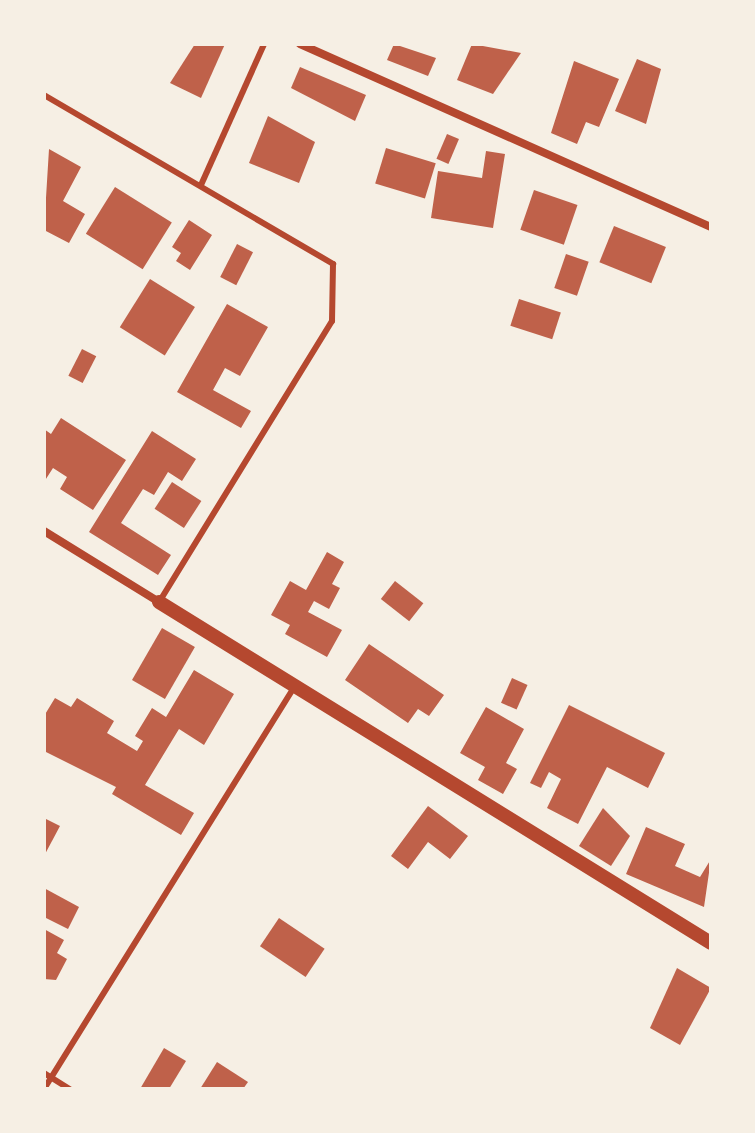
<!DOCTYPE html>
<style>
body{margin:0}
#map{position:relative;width:755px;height:1133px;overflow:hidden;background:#f6efe4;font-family:"Fira Sans Condensed",sans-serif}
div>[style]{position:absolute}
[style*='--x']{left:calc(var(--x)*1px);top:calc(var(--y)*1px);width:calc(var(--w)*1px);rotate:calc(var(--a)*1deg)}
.building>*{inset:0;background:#bf614a;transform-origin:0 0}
.service>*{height:6px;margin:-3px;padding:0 3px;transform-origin:3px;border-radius:3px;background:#b5482f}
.minor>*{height:8px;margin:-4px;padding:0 4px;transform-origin:4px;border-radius:4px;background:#b5482f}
.tertiary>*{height:14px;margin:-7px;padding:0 7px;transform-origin:7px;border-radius:7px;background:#b5482f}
span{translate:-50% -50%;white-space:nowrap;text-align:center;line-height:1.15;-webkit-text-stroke:7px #f6efe4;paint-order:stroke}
.frame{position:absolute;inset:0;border:46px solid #f6efe4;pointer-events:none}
</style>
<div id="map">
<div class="building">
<div style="clip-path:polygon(195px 44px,225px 44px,201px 98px,170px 83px)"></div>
<div style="clip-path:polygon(394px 44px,436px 58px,428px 76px,387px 60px)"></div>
<div style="clip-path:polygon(472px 44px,521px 53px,493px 94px,457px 80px)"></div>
<div style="clip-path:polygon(637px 59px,661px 69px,646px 124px,615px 111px)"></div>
<div style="clip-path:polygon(574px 61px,619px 79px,599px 127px,586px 122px,577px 144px,551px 133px)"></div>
<div style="clip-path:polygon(300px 67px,366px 95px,355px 121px,291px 88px)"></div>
<div style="clip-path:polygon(268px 116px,315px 142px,299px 183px,249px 163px)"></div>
<div style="left:447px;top:134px;width:13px;height:27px;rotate:23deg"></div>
<div style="left:386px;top:148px;width:52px;height:37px;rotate:17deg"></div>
<div style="clip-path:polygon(49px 149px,81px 167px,63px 201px,85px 214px,69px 243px,44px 230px)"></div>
<div style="clip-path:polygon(486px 151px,505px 154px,493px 228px,431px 218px,438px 171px,482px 178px)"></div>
<div style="left:115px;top:187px;width:67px;height:55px;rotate:32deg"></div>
<div style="left:534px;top:190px;width:46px;height:42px;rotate:19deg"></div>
<div style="clip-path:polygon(189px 220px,212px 235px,190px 270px,176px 261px,181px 253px,172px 247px)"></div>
<div style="left:614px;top:226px;width:56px;height:39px;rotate:22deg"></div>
<div style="left:237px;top:244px;width:18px;height:37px;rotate:27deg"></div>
<div style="left:566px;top:254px;width:24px;height:36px;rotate:19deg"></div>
<div style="left:150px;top:279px;width:53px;height:57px;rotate:32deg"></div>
<div style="left:519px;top:299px;width:44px;height:28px;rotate:18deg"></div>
<div style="clip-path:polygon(227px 304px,268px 327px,240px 376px,225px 368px,213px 390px,251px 411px,241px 428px,177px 392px)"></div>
<div style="left:82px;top:349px;width:16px;height:30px;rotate:27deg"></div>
<div style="clip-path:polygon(61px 418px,126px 460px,93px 510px,60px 489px,67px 477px,53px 468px,44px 482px,44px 429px,51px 434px)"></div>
<div style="clip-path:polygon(152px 431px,196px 459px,182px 481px,168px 472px,154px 495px,143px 489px,121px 523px,171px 555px,158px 575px,89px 532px)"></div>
<div style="left:172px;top:482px;width:35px;height:32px;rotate:33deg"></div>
<div style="clip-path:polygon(327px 552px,344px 562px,332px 584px,340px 588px,329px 609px,314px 601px,308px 612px,342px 630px,327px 657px,285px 634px,290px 625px,271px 615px,290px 581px,306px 590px)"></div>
<div style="left:395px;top:581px;width:36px;height:23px;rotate:38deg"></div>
<div style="left:162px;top:628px;width:38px;height:60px;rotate:30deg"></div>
<div style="clip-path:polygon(369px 644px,444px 695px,429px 716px,418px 709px,408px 723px,345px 680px)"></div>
<div style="clip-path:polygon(194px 670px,234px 694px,204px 745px,179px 729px,145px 785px,194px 813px,181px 835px,112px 794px,116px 787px,44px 751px,44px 716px,55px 698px,71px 707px,77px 698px,114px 721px,107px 733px,137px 751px,143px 741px,135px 736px,152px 708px,166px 717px)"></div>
<div style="left:512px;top:678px;width:17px;height:27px;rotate:24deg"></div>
<div style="clip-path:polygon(569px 705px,665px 753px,648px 788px,607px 767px,578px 824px,547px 808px,561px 779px,549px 772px,541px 788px,530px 783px)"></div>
<div style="clip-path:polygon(486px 707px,524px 729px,506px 763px,517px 769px,503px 794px,478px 780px,485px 767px,460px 753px)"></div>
<div style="clip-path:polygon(428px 806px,468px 836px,450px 859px,428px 842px,408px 869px,391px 856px)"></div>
<div style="clip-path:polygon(603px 808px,630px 836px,611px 866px,579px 846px)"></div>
<div style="clip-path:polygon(44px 818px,60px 826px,44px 856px)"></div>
<div style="clip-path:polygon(646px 827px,685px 844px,675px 866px,700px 877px,711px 859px,704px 907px,626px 874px)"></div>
<div style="clip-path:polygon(44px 888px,79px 907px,68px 929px,44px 917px)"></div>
<div style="left:279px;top:918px;width:55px;height:34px;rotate:34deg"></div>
<div style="clip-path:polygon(44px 929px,64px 940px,57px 953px,67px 959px,56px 980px,44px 979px)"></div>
<div style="clip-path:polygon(677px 968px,711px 988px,680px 1045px,650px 1028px)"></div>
<div style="clip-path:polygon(164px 1048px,186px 1061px,169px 1089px,140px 1089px)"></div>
<div style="clip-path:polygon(217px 1062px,248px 1082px,243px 1089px,200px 1089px)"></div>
</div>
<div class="service">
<div style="--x:44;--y:95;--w:335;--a:30.3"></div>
<div style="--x:333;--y:264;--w:57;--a:91"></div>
<div style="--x:332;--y:321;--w:329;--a:121.6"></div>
<div style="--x:201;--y:185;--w:154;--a:-65.9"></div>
<div style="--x:44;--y:1073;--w:31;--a:32"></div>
<div style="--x:44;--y:1089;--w:475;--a:-58.1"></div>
</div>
<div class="minor">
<div style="--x:300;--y:44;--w:450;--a:24"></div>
<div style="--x:44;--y:531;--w:135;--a:31.7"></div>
</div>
<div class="tertiary">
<div style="--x:159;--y:602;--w:649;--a:31.71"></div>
</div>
<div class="frame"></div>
</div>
